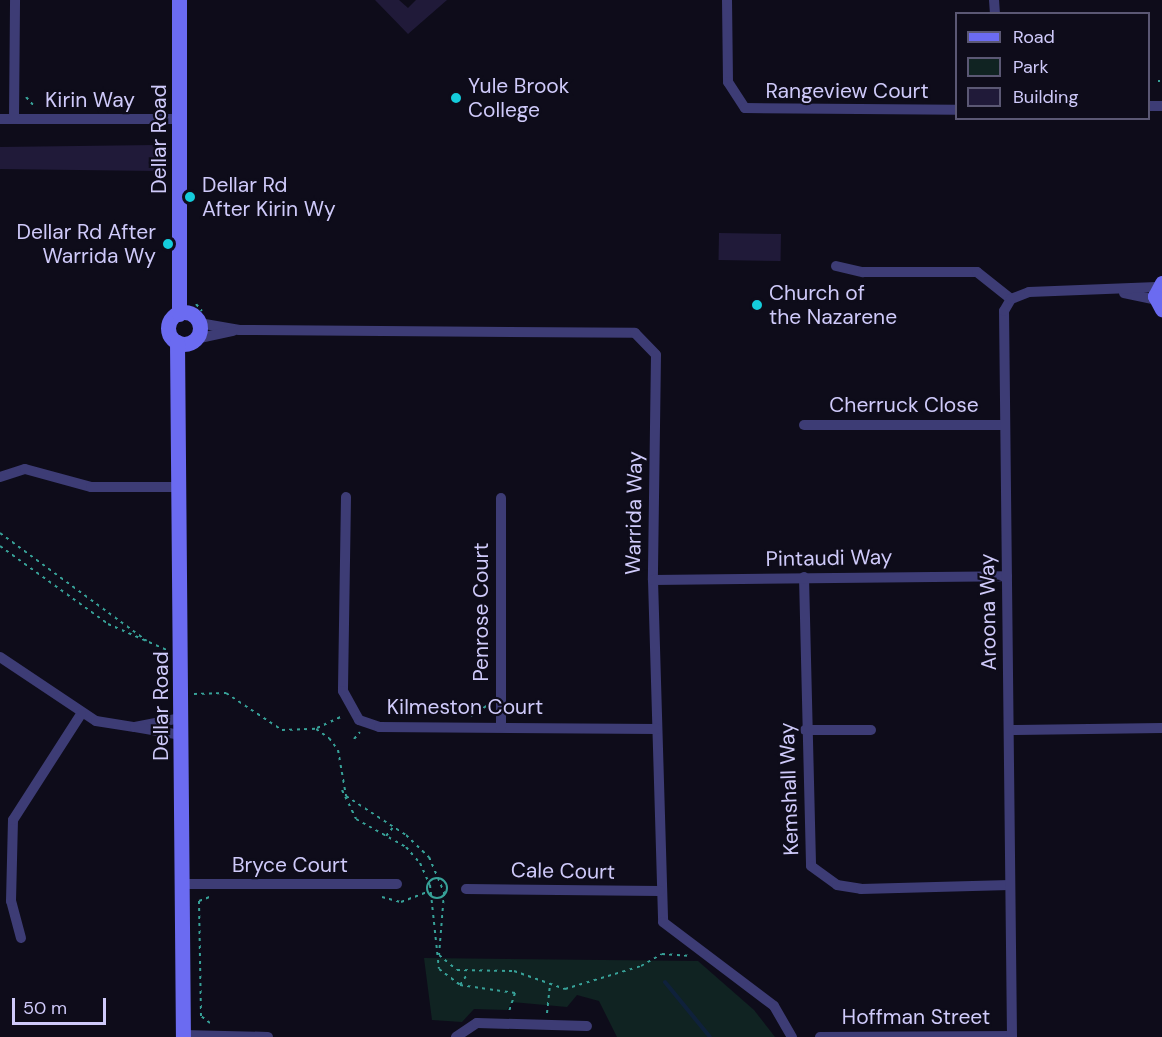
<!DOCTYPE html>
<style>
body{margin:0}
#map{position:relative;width:1162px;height:1037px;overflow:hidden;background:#0e0c1a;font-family:"DM Sans",sans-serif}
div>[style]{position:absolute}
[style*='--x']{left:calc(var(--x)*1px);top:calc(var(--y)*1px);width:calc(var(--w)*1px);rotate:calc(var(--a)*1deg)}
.green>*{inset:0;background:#102322}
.stream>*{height:4px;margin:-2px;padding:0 2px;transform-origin:2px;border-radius:2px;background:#0f213b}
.building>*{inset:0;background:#201a39;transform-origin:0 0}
.path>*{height:2px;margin-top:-1px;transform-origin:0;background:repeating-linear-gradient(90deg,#37a198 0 3px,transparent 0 7.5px)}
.path>.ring{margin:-1px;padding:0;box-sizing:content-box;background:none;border:2px solid #37a198;border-radius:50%}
.minor>*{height:10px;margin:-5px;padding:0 5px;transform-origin:5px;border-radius:5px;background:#3d3c75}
.secondary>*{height:15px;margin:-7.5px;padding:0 7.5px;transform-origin:7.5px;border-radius:7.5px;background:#6b6bf1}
.secondary>.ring{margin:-7.5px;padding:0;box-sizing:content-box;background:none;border:15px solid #6b6bf1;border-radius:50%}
.dots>*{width:16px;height:16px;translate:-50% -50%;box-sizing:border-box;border:3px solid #0e0c1a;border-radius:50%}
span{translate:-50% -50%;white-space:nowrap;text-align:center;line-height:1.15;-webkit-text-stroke:4.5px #0e0c1a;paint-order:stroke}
.poi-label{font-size:21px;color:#cfcafa}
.left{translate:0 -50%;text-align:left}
.right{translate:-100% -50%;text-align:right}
.street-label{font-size:21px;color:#cfcafa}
.legend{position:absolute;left:955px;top:12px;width:195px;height:108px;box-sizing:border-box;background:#0e0c1a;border:2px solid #5b5874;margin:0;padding:8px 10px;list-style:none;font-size:18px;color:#cfcafa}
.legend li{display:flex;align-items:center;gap:12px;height:30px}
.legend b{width:30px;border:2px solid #5b5874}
.scale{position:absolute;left:12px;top:998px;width:94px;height:27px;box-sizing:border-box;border:3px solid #cfcafa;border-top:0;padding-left:8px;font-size:18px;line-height:21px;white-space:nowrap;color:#cfcafa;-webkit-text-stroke:4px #0e0c1a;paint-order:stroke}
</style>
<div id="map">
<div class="green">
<div style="clip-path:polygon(424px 958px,698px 961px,754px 1010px,775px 1037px,617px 1037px,599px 1001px,577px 995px,567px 1007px,512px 1002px,507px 1010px,474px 1009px,462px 1022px,432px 1020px)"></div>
</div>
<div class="stream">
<div style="--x:665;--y:982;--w:71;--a:50.7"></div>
</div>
<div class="building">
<div style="clip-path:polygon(375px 0,399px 0,408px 8px,416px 0,447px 0,408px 34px)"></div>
<div style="clip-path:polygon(155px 145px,156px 171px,0 169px,0 147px)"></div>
<div style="left:719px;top:233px;width:62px;height:27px;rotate:1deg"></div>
</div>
<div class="path">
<div style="--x:1158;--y:81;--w:2;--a:0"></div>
<div style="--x:26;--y:97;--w:15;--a:48"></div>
<div style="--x:196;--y:304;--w:9;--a:49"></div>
<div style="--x:0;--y:533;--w:182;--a:36.3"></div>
<div style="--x:0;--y:546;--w:133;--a:35.8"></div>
<div style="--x:108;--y:624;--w:64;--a:23.8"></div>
<div style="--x:194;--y:694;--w:32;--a:-2"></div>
<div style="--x:226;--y:693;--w:67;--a:33.5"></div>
<div style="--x:282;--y:730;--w:34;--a:-2"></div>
<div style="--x:316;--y:729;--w:16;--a:35"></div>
<div style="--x:329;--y:738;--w:15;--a:53"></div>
<div style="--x:338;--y:750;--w:47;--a:80.1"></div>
<div style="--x:346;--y:796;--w:72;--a:33"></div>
<div style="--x:406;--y:835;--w:32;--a:44"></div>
<div style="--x:429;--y:857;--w:39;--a:67"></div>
<div style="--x:444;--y:893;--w:62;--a:94.6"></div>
<div style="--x:439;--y:955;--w:23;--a:40"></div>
<div style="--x:457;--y:970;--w:57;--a:1"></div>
<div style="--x:514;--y:971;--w:54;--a:19.4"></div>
<div style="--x:565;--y:989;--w:79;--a:-16.8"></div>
<div style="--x:641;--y:966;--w:24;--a:-30"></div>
<div style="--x:662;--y:954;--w:26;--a:4"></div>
<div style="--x:513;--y:707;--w:11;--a:45"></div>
<div style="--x:471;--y:716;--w:24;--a:-33"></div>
<div style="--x:317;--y:728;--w:29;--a:-25"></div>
<div style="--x:354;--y:739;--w:9;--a:-49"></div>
<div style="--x:342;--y:790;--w:32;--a:64"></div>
<div style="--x:356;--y:819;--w:57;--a:29.2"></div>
<div style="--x:406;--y:847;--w:21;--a:49"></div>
<div style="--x:420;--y:863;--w:24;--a:66"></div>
<div style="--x:430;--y:885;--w:84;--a:83.9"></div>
<div style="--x:439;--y:969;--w:26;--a:37"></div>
<div style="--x:460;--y:985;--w:56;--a:8.3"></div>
<div style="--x:515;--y:993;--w:20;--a:108"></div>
<div style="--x:386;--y:836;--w:13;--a:-51"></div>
<div class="ring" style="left:427px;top:878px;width:18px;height:18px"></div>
<div style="--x:382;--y:897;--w:20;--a:15"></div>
<div style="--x:401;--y:902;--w:28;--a:-21"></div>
<div style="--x:460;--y:985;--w:14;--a:-56"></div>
<div style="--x:547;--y:1013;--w:27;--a:-84"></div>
<div style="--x:210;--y:1023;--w:11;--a:-142"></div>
<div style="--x:201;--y:1016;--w:115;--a:-91"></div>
<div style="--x:199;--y:901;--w:14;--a:-21"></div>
</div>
<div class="minor">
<div style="--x:727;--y:0;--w:82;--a:89.3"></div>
<div style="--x:728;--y:82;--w:31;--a:57"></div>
<div style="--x:745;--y:108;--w:211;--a:0.5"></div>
<div style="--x:994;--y:0;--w:14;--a:86"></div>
<div style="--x:1148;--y:106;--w:14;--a:0"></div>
<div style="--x:0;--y:119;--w:179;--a:0"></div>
<div style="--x:14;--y:119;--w:119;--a:-89.5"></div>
<div style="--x:836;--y:266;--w:28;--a:13"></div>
<div style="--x:863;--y:272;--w:114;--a:0"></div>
<div style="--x:977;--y:272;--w:43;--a:38.5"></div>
<div style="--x:1124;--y:293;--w:33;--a:12"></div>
<div style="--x:199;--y:323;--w:41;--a:9.9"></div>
<div style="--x:239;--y:330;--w:396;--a:0.4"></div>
<div style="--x:635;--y:333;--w:30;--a:46"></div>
<div style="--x:656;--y:355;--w:225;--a:90.8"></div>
<div style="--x:653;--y:580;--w:342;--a:88.3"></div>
<div style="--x:663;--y:922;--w:139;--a:37.1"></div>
<div style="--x:774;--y:1006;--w:36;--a:60"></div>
<div style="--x:195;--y:339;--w:39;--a:-12"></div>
<div style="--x:804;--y:425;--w:200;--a:0"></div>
<div style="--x:0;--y:477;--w:26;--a:-18"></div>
<div style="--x:25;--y:469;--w:68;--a:15.3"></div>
<div style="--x:91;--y:487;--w:90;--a:0"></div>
<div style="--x:346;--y:497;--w:194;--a:90.9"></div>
<div style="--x:343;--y:691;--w:33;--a:61"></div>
<div style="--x:359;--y:720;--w:21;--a:19"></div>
<div style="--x:379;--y:727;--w:278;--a:0.4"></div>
<div style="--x:804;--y:577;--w:289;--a:88.6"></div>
<div style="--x:811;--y:866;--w:32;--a:36"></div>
<div style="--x:837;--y:885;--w:24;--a:9"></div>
<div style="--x:861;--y:889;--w:149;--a:-1.5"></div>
<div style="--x:653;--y:580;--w:354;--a:-0.6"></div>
<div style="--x:0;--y:657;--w:115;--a:33.7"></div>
<div style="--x:96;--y:721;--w:39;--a:9"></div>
<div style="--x:135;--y:727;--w:47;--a:-11.1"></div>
<div style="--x:135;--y:727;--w:47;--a:9.9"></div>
<div style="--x:501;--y:727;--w:229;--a:-90"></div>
<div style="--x:805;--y:730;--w:66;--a:0"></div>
<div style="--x:1010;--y:730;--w:152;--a:-0.8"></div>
<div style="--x:182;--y:884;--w:215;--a:0"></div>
<div style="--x:466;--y:889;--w:194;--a:0.6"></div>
<div style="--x:21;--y:938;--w:38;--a:-105"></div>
<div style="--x:11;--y:901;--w:81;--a:-88.6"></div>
<div style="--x:13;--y:820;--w:126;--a:-57.3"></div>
<div style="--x:183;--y:1035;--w:85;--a:1.3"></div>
<div style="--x:456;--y:1037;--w:25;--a:-34"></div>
<div style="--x:477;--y:1023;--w:110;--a:1.6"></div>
<div style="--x:820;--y:1037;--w:192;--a:-0.3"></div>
<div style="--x:1012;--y:1037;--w:726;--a:-90.63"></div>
<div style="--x:1004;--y:311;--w:14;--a:-60"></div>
<div style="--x:1011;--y:299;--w:19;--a:-21"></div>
<div style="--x:1029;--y:292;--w:128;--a:-2.2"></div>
</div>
<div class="secondary">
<div style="--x:1162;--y:283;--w:15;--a:118"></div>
<div style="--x:1155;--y:296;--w:15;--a:62"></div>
<div class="ring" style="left:168px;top:312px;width:17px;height:17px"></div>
<div style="--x:179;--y:314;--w:314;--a:-90"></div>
<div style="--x:177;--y:342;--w:695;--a:89.51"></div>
</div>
<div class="dots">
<div style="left:456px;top:98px;background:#15ccdb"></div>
<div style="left:190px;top:197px;background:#15ccdb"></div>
<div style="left:168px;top:244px;background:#15ccdb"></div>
<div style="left:757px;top:305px;background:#15ccdb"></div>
</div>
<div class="poi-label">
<span class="left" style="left:468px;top:98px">Yule Brook<br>College</span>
<span class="left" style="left:202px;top:197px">Dellar Rd<br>After Kirin Wy</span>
<span class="right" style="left:156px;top:244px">Dellar Rd After<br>Warrida Wy</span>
<span class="left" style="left:769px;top:305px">Church of<br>the Nazarene</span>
</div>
<div class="street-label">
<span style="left:847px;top:91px">Rangeview Court</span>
<span style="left:90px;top:100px">Kirin Way</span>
<span style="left:159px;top:139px;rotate:-90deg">Dellar Road</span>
<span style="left:904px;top:405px">Cherruck Close</span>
<span style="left:634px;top:513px;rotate:-89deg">Warrida Way</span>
<span style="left:829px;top:558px;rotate:-1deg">Pintaudi Way</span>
<span style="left:481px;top:612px;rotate:-90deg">Penrose Court</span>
<span style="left:988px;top:612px;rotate:-91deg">Aroona Way</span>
<span style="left:161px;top:706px;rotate:-90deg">Dellar Road</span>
<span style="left:465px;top:707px">Kilmeston Court</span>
<span style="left:789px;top:789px;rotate:-92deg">Kemshall Way</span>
<span style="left:290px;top:865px">Bryce Court</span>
<span style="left:563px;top:871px;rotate:1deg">Cale Court</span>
<span style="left:916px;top:1017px">Hoffman Street</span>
</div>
<ul class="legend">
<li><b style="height:8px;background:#6b6bf1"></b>Road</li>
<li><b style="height:16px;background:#102322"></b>Park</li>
<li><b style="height:16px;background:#201a39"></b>Building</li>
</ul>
<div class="scale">50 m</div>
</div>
